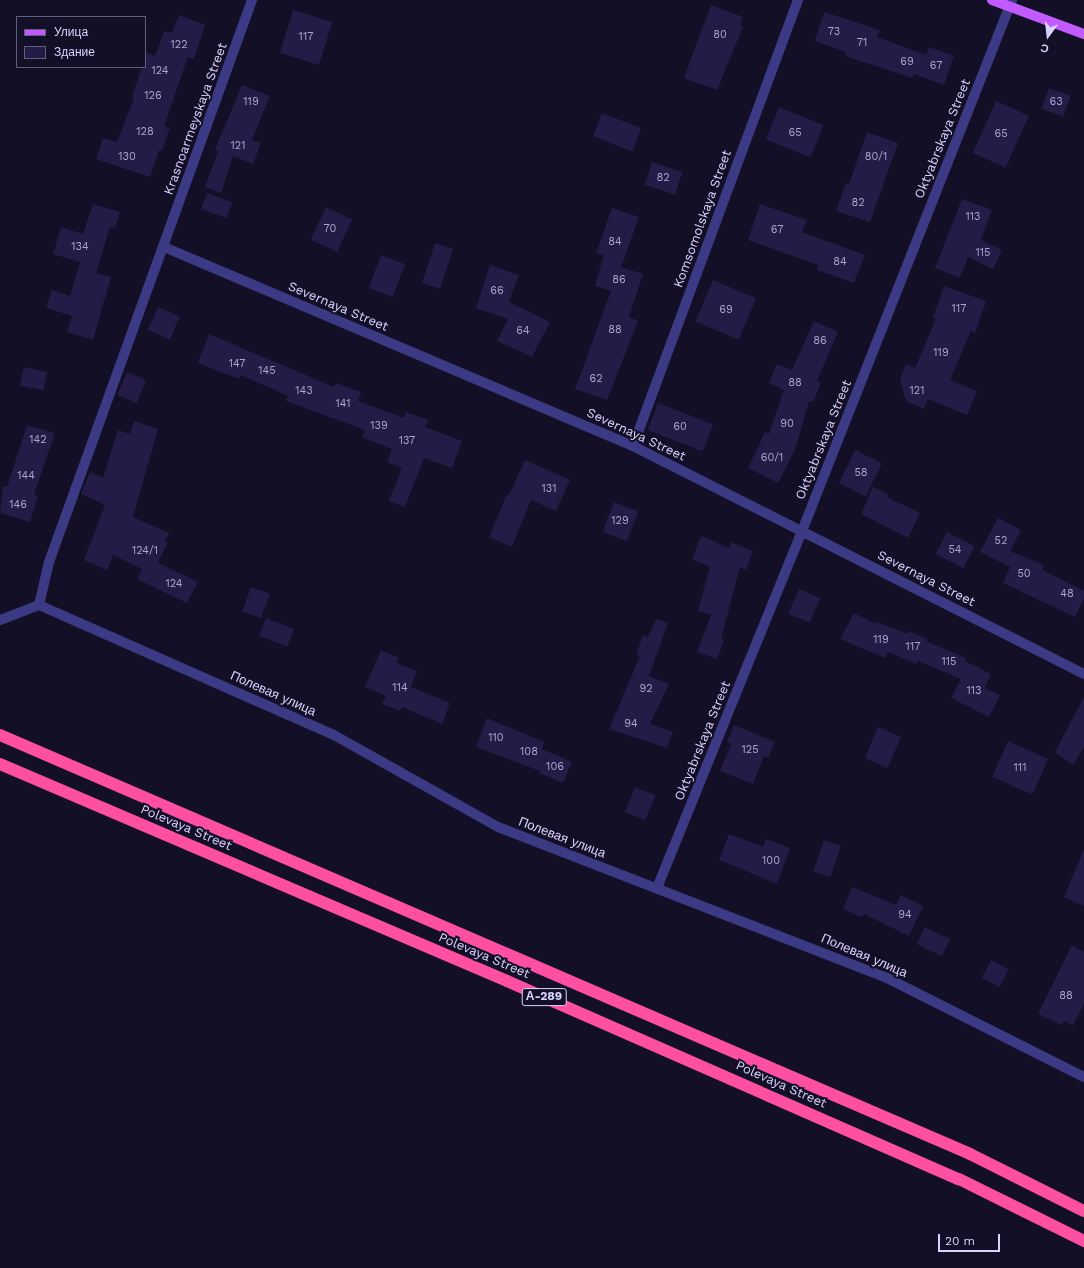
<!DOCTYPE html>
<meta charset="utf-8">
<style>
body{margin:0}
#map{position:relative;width:1084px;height:1268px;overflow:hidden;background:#130f26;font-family:"Work Sans",sans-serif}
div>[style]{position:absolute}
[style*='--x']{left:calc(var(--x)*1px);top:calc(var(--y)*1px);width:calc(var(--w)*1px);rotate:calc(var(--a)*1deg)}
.building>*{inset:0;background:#241b47;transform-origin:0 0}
.minor>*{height:10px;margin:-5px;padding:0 5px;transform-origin:5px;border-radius:5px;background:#3d3a85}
.major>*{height:10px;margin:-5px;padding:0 5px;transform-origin:5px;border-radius:5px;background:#c25bff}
.highway>*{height:12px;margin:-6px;padding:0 6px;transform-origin:6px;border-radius:6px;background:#ff4fa3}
span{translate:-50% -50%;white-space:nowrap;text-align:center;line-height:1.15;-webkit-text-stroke:4px #130f26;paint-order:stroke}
.number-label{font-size:11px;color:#aca6d1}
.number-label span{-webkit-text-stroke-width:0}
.shield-label span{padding:1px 3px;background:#130f26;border:1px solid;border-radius:3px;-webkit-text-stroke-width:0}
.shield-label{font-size:12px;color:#d9d4ff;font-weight:700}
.street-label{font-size:13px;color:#d9d4ff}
.legend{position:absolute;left:16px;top:16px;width:130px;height:52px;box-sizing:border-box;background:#130f26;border:1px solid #625e7d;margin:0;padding:5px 7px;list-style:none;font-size:12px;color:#d9d4ff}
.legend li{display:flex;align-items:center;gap:8px;height:20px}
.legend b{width:20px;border:1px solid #625e7d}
.north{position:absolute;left:1028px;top:16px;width:40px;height:40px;-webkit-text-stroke:3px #130f26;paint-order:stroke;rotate:195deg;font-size:11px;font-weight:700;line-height:16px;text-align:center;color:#d9d4ff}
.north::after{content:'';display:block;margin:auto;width:14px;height:18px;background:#d9d4ff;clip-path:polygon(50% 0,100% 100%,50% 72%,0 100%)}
.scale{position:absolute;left:938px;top:1234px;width:62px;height:18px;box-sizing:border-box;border:2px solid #d9d4ff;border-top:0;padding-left:5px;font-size:12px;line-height:14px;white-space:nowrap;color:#d9d4ff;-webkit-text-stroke:3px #130f26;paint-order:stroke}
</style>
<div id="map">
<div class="building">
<div style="clip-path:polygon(711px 5px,743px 17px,740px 26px,743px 27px,717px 90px,684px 78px)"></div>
<div style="left:293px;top:10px;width:41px;height:45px;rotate:17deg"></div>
<div style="clip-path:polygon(824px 12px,880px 30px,877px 37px,926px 55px,929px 47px,954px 56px,944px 85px,914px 74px,912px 78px,845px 56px,846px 52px,815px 41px)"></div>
<div style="clip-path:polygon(179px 15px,205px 25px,194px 59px,188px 57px,164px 126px,170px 128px,162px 151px,159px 150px,150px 177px,96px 159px,103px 138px,117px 142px,134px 98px,132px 97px,142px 67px,145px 67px,145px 52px,155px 56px,164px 31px,172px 33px)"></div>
<div style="clip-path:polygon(242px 85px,270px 96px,252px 140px,261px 143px,253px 164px,233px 156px,221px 193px,205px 187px,218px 151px,215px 149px)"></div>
<div style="left:1049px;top:88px;width:23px;height:22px;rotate:20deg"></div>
<div style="left:996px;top:101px;width:36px;height:57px;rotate:24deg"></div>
<div style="left:779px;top:107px;width:48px;height:35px;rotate:22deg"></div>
<div style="left:602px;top:113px;width:42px;height:25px;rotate:21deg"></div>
<div style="clip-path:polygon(867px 132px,898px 143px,870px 222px,836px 211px,846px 183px,849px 184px)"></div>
<div style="left:652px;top:162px;width:32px;height:24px;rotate:18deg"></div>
<div style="left:207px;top:193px;width:27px;height:17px;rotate:20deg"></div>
<div style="clip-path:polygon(962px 199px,992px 210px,981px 240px,1002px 250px,993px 269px,968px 257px,960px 278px,935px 268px)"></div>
<div style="clip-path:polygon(93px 204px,120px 212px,115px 228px,110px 227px,96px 273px,111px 277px,93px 340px,67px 332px,72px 316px,46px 308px,52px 290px,70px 296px,80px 262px,53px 254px,61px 227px,83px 234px)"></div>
<div style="clip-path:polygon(760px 204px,807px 220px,802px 232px,865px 255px,854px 283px,817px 270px,818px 265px,748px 240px)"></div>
<div style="left:326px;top:207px;width:29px;height:36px;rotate:25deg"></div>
<div style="clip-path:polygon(612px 208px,639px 217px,621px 267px,643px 274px,629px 317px,638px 321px,607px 400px,575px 389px,611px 291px,595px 286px,604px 255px,596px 253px)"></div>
<div style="left:435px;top:243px;width:19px;height:42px;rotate:18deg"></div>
<div style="left:381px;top:255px;width:26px;height:35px;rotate:21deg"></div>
<div style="clip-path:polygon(490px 265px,519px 275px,509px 302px,550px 322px,532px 357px,497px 341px,508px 319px,476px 308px)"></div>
<div style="left:713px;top:280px;width:47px;height:45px;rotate:23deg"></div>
<div style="clip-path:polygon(944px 286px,986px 301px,975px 333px,971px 331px,950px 380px,977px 391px,967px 415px,928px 399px,924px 409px,906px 401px,900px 380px,906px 364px,915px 368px,936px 319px,933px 318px)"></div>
<div style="left:158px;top:307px;width:24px;height:25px;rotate:24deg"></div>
<div style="clip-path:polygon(814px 321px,838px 332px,817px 381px,821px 383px,813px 402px,809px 401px,796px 447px,778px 483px,748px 468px,765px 432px,769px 434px,784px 390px,769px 383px,777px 364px,792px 370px)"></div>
<div style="clip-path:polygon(209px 334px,334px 387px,336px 383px,361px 392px,358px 401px,404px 418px,406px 412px,428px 420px,425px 427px,462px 441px,452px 468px,424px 458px,405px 507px,389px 501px,402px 468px,387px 462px,392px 449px,362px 437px,365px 430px,286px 401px,288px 396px,241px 375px,239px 379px,198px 363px)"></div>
<div style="left:24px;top:367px;width:24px;height:19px;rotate:12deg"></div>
<div style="left:127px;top:372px;width:21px;height:25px;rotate:23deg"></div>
<div style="left:658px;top:403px;width:59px;height:29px;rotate:21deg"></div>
<div style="clip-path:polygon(134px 421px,158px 429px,133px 517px,169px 533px,165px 541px,168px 542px,158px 563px,198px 582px,187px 603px,137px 579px,142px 569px,113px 555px,107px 570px,84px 560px,105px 505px,81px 494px,90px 472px,103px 478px,118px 430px,130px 434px)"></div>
<div style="clip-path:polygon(27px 425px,55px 433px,34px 495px,38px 496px,30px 522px,0 513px,3px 486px,7px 487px)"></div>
<div style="left:855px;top:450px;width:30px;height:37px;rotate:26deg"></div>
<div style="clip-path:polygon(525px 460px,570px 480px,556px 511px,531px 500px,512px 547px,489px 537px,507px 494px,509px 495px)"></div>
<div style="clip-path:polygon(873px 487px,888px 494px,887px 497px,920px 513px,908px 538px,861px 514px)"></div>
<div style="left:614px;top:502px;width:26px;height:32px;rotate:21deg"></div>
<div style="clip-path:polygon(998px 518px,1021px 530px,1010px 551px,1044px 565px,1042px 570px,1084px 591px,1084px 598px,1075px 617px,1003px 583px,1010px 567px,980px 552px)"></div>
<div style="left:947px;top:532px;width:31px;height:25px;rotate:27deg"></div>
<div style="clip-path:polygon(701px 536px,729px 548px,731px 542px,753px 551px,746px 570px,740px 567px,721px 639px,724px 640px,717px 659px,697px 652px,711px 615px,698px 611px,710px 567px,692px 559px)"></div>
<div style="left:251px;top:587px;width:20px;height:26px;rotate:20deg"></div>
<div style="left:799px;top:589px;width:23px;height:27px;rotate:23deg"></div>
<div style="clip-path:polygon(854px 613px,876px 624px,877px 622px,908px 634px,909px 631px,927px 639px,926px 641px,966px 658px,965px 661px,991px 674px,985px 688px,1000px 695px,989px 717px,951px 698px,961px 679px,918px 661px,916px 664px,888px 652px,885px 658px,840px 639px)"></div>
<div style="left:266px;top:618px;width:30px;height:19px;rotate:21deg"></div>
<div style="clip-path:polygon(656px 619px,668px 623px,649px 676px,669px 684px,650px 724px,673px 732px,667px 748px,609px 729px,640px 656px,636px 655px,643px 635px,648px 637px)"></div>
<div style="clip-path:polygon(381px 650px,399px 658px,397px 663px,417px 671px,411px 687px,450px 703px,442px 724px,402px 707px,400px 711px,382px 704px,386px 696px,365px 687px)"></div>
<div style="clip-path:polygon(1084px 697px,1084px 747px,1073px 765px,1055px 752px)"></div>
<div style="clip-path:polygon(487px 718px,544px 742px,542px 749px,572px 762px,563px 783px,539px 773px,540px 771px,476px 747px)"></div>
<div style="clip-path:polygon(734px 725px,775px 742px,768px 758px,764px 756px,753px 784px,720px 771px,731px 744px,727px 742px)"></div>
<div style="left:878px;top:727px;width:25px;height:34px;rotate:23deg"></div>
<div style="left:1008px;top:741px;width:44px;height:39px;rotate:24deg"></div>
<div style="left:635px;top:787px;width:22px;height:27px;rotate:22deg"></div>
<div style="clip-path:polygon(729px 834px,763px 847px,766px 839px,790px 848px,777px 884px,719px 860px)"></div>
<div style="left:824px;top:840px;width:18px;height:33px;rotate:19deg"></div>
<div style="clip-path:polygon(1083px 851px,1084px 851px,1084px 906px,1064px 897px)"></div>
<div style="clip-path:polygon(852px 887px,896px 905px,901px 895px,923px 906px,909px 936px,864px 914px,862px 917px,843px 909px)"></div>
<div style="left:925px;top:927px;width:28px;height:19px;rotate:26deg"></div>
<div style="clip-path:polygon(1072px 945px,1084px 952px,1084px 1003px,1073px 1025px,1064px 1021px,1061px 1025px,1038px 1014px)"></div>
<div style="left:991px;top:960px;width:20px;height:20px;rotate:27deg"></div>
</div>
<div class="minor">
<div style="--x:164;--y:247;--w:509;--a:22.99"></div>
<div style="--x:633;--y:446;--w:505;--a:26.82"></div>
<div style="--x:633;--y:446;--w:476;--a:-69.7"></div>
<div style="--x:39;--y:605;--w:322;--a:23.8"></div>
<div style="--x:334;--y:735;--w:188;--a:29.3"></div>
<div style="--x:498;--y:827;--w:417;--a:21.2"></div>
<div style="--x:887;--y:978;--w:220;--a:26.7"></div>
<div style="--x:0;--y:620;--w:42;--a:-21"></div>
<div style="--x:39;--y:605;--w:44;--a:-76.9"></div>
<div style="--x:49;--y:562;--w:598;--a:-70.14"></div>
<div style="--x:657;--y:888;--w:385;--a:-67.9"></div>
<div style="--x:802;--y:531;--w:571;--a:-68.42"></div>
</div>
<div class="major">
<div style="--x:992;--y:0;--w:98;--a:20.3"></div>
</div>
<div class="highway">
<div style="--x:0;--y:735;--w:1057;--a:23.36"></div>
<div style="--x:970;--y:1154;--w:127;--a:26.6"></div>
<div style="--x:0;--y:764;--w:551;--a:23.17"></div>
<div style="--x:507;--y:981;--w:493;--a:23.7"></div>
<div style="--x:959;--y:1179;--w:140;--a:26.4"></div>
</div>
<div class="number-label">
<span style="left:834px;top:32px">73</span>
<span style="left:720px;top:35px">80</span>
<span style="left:306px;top:37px">117</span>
<span style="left:862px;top:43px">71</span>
<span style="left:179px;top:45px">122</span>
<span style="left:907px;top:62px">69</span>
<span style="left:936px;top:66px">67</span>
<span style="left:160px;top:71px">124</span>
<span style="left:153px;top:96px">126</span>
<span style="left:251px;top:102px">119</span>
<span style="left:1056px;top:102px">63</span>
<span style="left:145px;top:132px">128</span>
<span style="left:795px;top:133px">65</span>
<span style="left:1001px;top:134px">65</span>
<span style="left:238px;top:146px">121</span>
<span style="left:127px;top:157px">130</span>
<span style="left:876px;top:157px">80/1</span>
<span style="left:663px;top:178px">82</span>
<span style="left:858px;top:203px">82</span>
<span style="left:973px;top:217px">113</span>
<span style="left:330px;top:229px">70</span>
<span style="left:777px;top:230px">67</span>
<span style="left:615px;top:242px">84</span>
<span style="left:80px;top:247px">134</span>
<span style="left:983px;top:253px">115</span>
<span style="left:840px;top:262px">84</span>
<span style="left:619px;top:280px">86</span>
<span style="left:497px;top:291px">66</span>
<span style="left:959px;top:309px">117</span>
<span style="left:726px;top:310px">69</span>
<span style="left:615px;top:330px">88</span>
<span style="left:523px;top:331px">64</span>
<span style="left:820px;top:341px">86</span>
<span style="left:941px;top:353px">119</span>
<span style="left:237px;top:364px">147</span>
<span style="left:267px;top:371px">145</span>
<span style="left:596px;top:379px">62</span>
<span style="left:795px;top:383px">88</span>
<span style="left:304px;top:391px">143</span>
<span style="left:917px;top:391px">121</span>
<span style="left:343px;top:404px">141</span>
<span style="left:787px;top:424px">90</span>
<span style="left:379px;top:426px">139</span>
<span style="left:680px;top:427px">60</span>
<span style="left:38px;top:440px">142</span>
<span style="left:407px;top:441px">137</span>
<span style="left:772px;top:458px">60/1</span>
<span style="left:861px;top:473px">58</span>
<span style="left:26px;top:476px">144</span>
<span style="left:549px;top:489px">131</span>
<span style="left:18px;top:505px">146</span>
<span style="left:620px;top:521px">129</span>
<span style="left:1001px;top:541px">52</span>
<span style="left:955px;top:550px">54</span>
<span style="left:145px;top:551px">124/1</span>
<span style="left:1024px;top:574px">50</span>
<span style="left:174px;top:584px">124</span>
<span style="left:1067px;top:594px">48</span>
<span style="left:881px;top:640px">119</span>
<span style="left:913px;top:647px">117</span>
<span style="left:949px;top:662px">115</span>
<span style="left:400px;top:688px">114</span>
<span style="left:646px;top:689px">92</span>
<span style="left:974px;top:691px">113</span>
<span style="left:631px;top:724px">94</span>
<span style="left:496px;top:738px">110</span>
<span style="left:750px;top:750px">125</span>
<span style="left:529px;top:752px">108</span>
<span style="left:555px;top:767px">106</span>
<span style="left:1020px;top:768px">111</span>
<span style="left:771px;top:861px">100</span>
<span style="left:905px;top:915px">94</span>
<span style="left:1066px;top:996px">88</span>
</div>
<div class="shield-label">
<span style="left:544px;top:997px">А-289</span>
</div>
<div class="street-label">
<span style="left:196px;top:119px;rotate:-70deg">Krasnoarmeyskaya Street</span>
<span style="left:943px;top:139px;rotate:-68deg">Oktyabrskaya Street</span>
<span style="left:703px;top:219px;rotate:-70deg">Komsomolskaya Street</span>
<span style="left:338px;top:307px;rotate:23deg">Severnaya Street</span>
<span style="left:636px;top:435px;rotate:25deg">Severnaya Street</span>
<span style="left:824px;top:440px;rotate:-68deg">Oktyabrskaya Street</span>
<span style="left:926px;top:579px;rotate:27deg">Severnaya Street</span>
<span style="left:273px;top:694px;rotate:24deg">Полевая улица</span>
<span style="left:703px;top:741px;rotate:-68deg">Oktyabrskaya Street</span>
<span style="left:186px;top:828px;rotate:23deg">Polevaya Street</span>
<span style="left:562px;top:838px;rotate:21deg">Полевая улица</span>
<span style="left:484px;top:956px;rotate:23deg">Polevaya Street</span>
<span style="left:864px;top:956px;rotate:23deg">Полевая улица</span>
<span style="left:781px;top:1085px;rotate:24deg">Polevaya Street</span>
</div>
<ul class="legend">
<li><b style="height:5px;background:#c25bff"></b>Улица</li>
<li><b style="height:11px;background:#241b47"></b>Здание</li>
</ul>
<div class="north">С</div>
<div class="scale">20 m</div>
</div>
